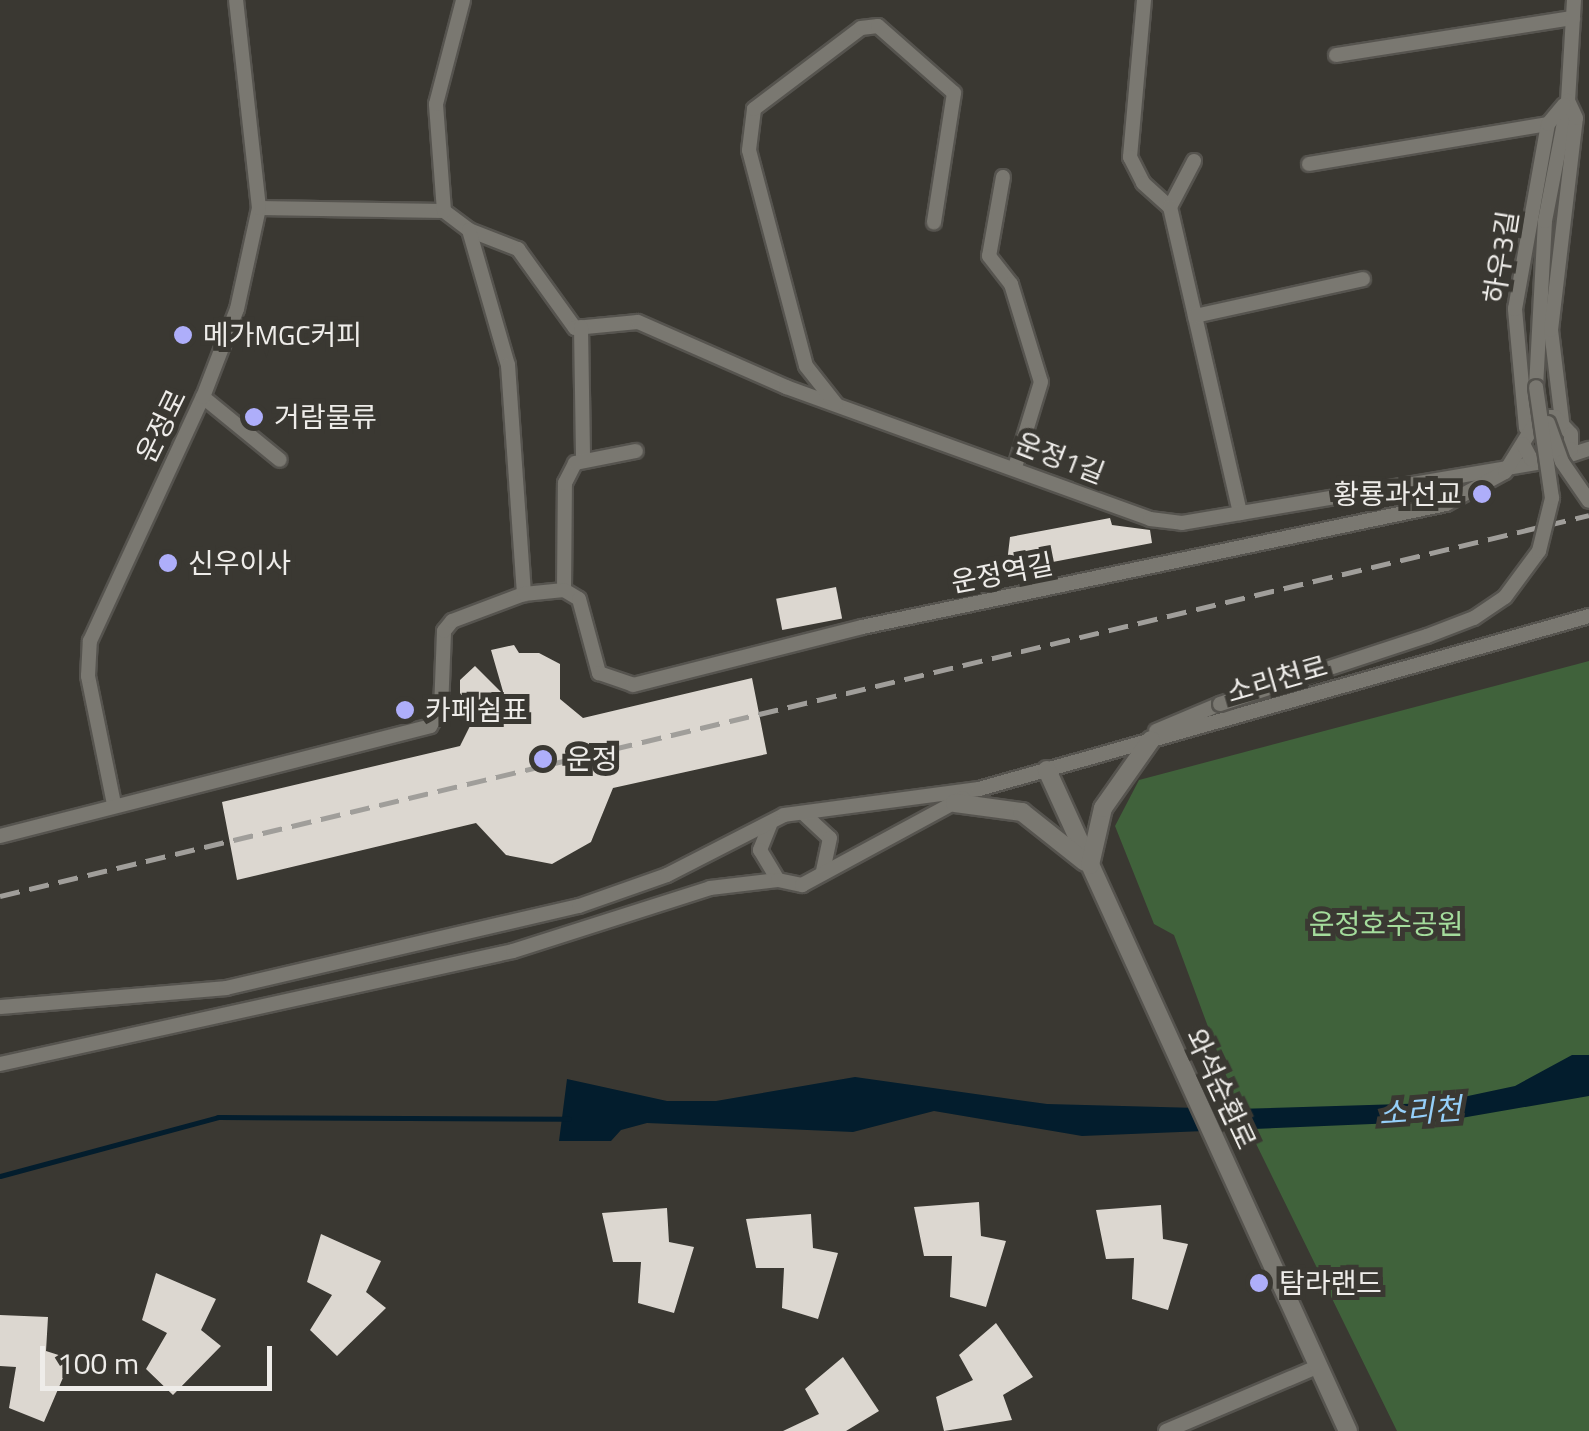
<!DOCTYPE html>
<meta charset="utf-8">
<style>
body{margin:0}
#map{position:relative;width:1589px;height:1431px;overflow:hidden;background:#3a3832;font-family:"Titillium Web","Noto Sans KR",sans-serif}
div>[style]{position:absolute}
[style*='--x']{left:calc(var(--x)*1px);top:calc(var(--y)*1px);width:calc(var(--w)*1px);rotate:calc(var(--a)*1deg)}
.green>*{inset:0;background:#40623b}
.water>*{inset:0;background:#031d2d}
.stream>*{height:5px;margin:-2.5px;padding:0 2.5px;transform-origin:2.5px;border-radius:2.5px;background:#031d2d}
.building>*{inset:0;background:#dcd7d0;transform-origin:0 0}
.roads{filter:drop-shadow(2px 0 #56544f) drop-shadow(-2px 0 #56544f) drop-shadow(0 2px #56544f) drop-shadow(0 -2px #56544f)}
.minor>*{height:14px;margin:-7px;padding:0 7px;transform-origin:7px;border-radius:7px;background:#7a7871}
.tertiary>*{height:18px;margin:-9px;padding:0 9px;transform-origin:9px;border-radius:9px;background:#7a7871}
.rail>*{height:5px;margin-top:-2.5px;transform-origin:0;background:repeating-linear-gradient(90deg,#a09e9a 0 20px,transparent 0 30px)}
.bridges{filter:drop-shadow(2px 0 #56544f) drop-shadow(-2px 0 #56544f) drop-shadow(0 2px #56544f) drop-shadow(0 -2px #56544f)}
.minor-bridge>*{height:14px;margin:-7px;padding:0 7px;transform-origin:7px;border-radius:7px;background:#7a7871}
.dots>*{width:28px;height:28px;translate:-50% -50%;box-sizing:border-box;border:5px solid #3a3832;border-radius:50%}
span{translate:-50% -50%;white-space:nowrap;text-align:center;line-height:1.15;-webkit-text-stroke:10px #3a3832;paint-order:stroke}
.street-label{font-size:28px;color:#eeece9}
.poi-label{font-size:28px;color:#eeece9}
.left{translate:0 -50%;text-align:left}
.right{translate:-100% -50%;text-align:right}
.park-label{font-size:28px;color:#a4dc9c}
.water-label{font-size:30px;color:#95cff9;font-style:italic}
.scale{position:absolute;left:40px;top:1346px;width:232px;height:45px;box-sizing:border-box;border:5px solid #eeece9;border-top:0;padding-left:12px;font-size:30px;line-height:35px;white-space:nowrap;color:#eeece9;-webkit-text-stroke:8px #3a3832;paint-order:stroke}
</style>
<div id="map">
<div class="green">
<div style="clip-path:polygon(1589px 661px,1589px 1431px,1397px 1431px,1237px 1105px,1174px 935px,1154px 924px,1115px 826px,1139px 780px)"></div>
</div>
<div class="water">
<div style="clip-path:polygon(1572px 1055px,1589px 1055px,1589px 1096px,1444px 1121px,1082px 1136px,934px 1111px,853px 1132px,647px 1123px,621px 1130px,611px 1141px,559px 1141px,567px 1079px,667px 1101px,716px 1101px,855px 1077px,1047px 1104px,1236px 1109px,1435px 1103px,1515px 1086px)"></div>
</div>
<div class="stream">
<div style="--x:0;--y:1176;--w:226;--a:-15.1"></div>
<div style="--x:218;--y:1117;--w:351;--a:0.3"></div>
</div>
<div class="building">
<div style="clip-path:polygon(1110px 518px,1112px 525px,1150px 530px,1152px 543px,1006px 571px,1010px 537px)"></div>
<div style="left:836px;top:587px;width:32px;height:61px;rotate:79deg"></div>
<div style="clip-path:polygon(514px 645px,519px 653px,539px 653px,560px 664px,560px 699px,583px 718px,752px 678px,767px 754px,613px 788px,591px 842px,552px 864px,506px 855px,476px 823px,237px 880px,222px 802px,460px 746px,476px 714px,460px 693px,460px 680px,475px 666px,504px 695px,491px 650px)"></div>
<div style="clip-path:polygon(979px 1202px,981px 1236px,1006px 1241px,986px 1307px,950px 1297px,952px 1256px,924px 1256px,914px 1207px)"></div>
<div style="clip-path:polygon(1161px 1205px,1163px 1239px,1188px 1244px,1168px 1310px,1132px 1299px,1134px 1258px,1106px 1259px,1096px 1210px)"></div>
<div style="clip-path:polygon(667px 1208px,669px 1242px,694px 1247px,674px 1313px,638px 1303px,641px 1262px,613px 1262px,602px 1213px)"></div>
<div style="clip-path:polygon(811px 1214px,813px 1248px,838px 1253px,818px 1319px,782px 1308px,784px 1268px,756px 1268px,746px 1219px)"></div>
<div style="clip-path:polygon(321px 1234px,381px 1261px,366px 1292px,386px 1308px,337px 1356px,310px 1330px,332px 1295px,307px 1282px)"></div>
<div style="clip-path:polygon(156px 1273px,216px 1299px,201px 1330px,221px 1346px,173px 1395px,146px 1369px,167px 1333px,142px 1320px)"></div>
<div style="clip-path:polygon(0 1315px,48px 1317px,46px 1351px,71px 1359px,44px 1422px,9px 1408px,16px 1367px,0 1366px)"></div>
<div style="clip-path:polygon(996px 1323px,1033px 1377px,1003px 1395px,1012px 1420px,944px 1431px,936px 1397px,973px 1380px,959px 1355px)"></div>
<div style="clip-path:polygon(843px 1357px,879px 1411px,846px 1431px,783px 1431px,819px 1414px,805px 1389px)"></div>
</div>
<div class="roads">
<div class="minor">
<div style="--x:1144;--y:0;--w:158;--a:95.1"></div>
<div style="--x:1130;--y:157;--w:29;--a:63"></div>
<div style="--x:1143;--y:183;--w:36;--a:42"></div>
<div style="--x:1170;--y:207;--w:52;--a:-62.4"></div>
<div style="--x:1336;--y:55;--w:240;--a:-8.9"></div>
<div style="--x:1309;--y:164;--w:242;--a:-9.5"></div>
<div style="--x:1003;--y:177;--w:80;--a:100"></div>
<div style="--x:989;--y:256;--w:36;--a:52"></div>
<div style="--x:1011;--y:284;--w:102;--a:73"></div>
<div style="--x:1041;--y:382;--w:89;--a:107"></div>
<div style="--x:1170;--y:207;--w:314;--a:77.1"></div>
<div style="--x:259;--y:208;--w:185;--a:0.9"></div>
<div style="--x:444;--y:211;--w:31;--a:37"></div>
<div style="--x:469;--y:230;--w:53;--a:21.2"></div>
<div style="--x:518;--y:249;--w:97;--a:54.2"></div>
<div style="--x:575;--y:328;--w:63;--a:-5.4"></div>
<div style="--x:638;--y:322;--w:162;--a:23.7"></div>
<div style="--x:786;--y:387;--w:387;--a:19.9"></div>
<div style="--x:1150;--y:519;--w:32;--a:7"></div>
<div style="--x:1182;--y:523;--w:361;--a:-9.6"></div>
<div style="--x:444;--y:211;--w:107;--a:-94.3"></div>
<div style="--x:436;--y:104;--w:107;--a:-75.4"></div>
<div style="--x:469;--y:230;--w:141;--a:73.9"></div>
<div style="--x:508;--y:365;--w:230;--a:86"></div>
<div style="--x:1195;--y:316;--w:172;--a:-12.4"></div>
<div style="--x:581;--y:327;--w:133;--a:89.1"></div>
<div style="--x:1536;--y:387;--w:166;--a:-86.9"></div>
<div style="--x:1545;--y:221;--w:122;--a:-79.1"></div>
<div style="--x:1568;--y:101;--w:101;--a:-86.6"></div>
<div style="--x:203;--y:397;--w:99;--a:39.3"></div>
<div style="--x:836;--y:404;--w:48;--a:-128.3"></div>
<div style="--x:806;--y:366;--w:223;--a:-104.8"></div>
<div style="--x:749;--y:150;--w:41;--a:-83"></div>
<div style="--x:754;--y:109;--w:134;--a:-37.1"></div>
<div style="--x:861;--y:28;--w:17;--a:-7"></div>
<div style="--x:878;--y:26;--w:101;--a:41.4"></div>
<div style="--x:954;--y:93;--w:131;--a:98.8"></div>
<div style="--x:1562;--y:421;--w:92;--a:-96.9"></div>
<div style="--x:1551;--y:330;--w:213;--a:-83.3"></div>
<div style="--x:1576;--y:118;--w:19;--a:-115"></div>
<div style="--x:1526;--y:428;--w:120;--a:-95.3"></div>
<div style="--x:1515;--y:309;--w:188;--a:-79.9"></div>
<div style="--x:1548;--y:124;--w:25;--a:-50"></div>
<div style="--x:1567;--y:456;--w:23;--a:-18"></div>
<div style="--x:564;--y:590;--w:107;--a:-89.5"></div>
<div style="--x:565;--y:483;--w:22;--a:-63"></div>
<div style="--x:575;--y:463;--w:62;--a:-11.1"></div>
<div style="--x:1156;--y:731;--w:69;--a:-22.9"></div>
<div style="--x:114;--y:804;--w:131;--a:-101.5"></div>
<div style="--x:88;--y:676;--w:35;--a:-87"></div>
<div style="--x:90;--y:641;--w:269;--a:-65.2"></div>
<div style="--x:203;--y:397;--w:94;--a:-68.9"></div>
<div style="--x:237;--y:309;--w:103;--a:-77.7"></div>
<div style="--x:259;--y:208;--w:209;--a:-96.3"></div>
<div style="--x:804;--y:814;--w:35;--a:43"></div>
<div style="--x:830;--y:838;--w:35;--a:102"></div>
<div style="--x:770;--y:825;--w:27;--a:112"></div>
<div style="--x:760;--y:850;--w:35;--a:59"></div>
<div style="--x:0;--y:836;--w:444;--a:-14.3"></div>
<div style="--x:430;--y:726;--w:19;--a:-55"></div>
<div style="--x:441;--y:710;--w:79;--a:-87.8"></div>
<div style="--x:444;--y:631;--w:13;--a:-51"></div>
<div style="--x:452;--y:621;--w:77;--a:-20.6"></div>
<div style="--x:524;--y:594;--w:40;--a:-5.7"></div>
<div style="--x:564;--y:590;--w:17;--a:31"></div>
<div style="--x:579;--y:599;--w:77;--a:74.9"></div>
<div style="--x:599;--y:673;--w:36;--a:19"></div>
<div style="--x:633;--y:685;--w:236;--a:-14.2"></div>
<div style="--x:862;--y:627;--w:597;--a:-11.89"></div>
<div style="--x:1446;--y:504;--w:67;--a:-28.5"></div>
<div style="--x:1505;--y:472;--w:65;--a:-58.3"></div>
<div style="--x:1539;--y:417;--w:16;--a:0"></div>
<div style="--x:1555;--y:417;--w:23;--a:47"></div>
<div style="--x:1571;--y:434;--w:15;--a:90"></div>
<div style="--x:1571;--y:449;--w:23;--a:139"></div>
<div style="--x:1554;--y:464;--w:24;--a:-168"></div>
<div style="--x:1531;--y:459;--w:17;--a:-118"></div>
<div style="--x:0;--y:1007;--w:227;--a:-4.8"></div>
<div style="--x:226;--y:988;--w:362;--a:-13.1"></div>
<div style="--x:579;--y:906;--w:93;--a:-19.4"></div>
<div style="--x:667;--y:875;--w:131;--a:-27.1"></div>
<div style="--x:784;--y:815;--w:197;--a:-7.6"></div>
<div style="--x:979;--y:789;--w:634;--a:-15.83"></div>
<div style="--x:0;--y:1064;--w:525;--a:-12.42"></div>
<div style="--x:513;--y:951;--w:207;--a:-17.7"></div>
<div style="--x:710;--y:888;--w:68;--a:-6.7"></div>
<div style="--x:778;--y:880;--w:25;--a:12"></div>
<div style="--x:802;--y:885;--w:183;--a:-28.4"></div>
<div style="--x:1166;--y:1431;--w:164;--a:-23"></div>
</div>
<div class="tertiary">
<div style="--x:1047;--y:770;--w:726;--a:65.52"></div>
<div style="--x:955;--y:803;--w:68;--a:7.7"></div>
<div style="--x:1022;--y:812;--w:80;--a:38.4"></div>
<div style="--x:1090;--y:865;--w:58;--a:-77.2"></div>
<div style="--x:1103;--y:808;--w:83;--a:-54.8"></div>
</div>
</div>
<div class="rail">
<div style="--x:0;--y:896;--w:1634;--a:-13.48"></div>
</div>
<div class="bridges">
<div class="minor-bridge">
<div style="--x:1548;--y:423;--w:41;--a:70.3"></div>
<div style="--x:1562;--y:462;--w:47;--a:55.3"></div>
<div style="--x:1220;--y:704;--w:218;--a:-18.2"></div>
<div style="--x:1427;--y:636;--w:50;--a:-21"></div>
<div style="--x:1474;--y:618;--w:37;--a:-34"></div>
<div style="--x:1505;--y:597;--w:57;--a:-53.5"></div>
<div style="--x:1539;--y:551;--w:55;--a:-76.2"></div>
<div style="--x:1552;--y:498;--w:112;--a:-98.2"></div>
</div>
</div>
<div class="dots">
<div style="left:183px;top:335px;background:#aeaefa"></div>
<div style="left:254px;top:417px;background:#aeaefa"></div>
<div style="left:1482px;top:494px;background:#aeaefa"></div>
<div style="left:168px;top:563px;background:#aeaefa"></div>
<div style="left:405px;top:710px;background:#aeaefa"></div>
<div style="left:543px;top:759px;background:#aeaefa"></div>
<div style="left:1259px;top:1283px;background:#aeaefa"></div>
</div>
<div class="street-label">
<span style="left:1501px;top:257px;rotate:-81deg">하우3길</span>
<span style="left:161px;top:426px;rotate:-64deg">운정로</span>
<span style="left:1060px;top:458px;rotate:21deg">운정1길</span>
<span style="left:1002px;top:573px;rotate:-11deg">운정역길</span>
<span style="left:1277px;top:679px;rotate:-16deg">소리천로</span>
<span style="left:1221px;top:1089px;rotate:65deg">와석순환로</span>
</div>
<div class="poi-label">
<span class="left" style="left:203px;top:335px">메가MGC커피</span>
<span class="left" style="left:274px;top:417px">거람물류</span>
<span class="right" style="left:1462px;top:494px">황룡과선교</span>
<span class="left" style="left:188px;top:563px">신우이사</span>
<span class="left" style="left:425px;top:710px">카페쉼표</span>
<span class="left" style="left:566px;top:759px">운정</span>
<span class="left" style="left:1279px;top:1283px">탐라랜드</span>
</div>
<div class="park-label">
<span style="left:1386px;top:924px">운정호수공원</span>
</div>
<div class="water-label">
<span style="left:1420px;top:1111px;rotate:-4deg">소리천</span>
</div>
<div class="scale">100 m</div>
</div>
